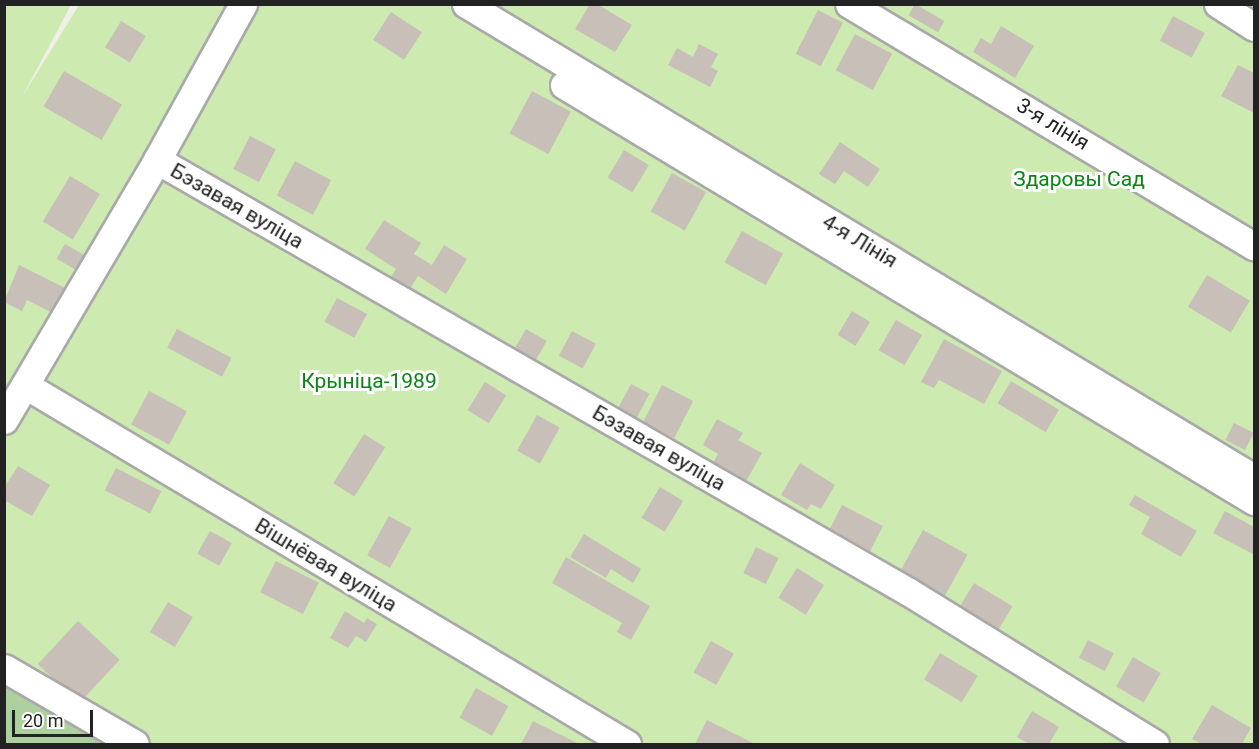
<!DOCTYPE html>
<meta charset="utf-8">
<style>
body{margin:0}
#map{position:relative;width:1259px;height:749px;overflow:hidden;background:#f2efe9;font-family:Roboto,sans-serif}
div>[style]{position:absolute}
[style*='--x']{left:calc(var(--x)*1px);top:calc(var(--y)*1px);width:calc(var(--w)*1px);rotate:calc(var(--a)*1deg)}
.grass>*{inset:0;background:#cdebb0}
.forest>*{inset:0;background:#add19e}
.building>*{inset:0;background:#c7bfb8;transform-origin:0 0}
.roads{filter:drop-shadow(2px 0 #a9a9a9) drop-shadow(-2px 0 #a9a9a9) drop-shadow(0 2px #a9a9a9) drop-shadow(0 -2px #a9a9a9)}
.minor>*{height:27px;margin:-13.5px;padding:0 13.5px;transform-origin:13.5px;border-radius:13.5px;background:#fff}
span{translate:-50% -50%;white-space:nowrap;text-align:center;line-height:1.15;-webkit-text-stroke:6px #fff;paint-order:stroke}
.street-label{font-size:21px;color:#222}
.park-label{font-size:21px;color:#0c8416}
.frame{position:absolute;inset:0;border:6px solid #222;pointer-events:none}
.scale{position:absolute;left:12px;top:710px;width:81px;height:27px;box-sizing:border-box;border:3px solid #222;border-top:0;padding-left:8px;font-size:18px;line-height:21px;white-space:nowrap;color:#222;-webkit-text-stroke:4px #fff;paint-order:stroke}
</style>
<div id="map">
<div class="grass">
<div style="clip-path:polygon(4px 5px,71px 5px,22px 97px,79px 5px,1254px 5px,1254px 744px,47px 744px,5px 713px)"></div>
</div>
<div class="forest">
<div style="clip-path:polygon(5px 668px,135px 744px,5px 744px)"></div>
</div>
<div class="building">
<div style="clip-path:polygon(590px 4px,597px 4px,632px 25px,615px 52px,575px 29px)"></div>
<div style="left:915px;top:4px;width:34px;height:13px;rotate:30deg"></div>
<div style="left:818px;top:10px;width:28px;height:49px;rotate:27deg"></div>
<div style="left:391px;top:12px;width:37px;height:33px;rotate:33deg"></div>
<div style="left:1173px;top:16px;width:36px;height:28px;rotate:28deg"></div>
<div style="left:121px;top:21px;width:29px;height:31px;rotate:31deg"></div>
<div style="clip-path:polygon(1001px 26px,1034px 46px,1015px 78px,973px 52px,981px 38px,991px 44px)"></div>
<div style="left:855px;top:34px;width:42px;height:41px;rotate:28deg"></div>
<div style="clip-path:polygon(699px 44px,718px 54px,711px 67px,718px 71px,710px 87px,668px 65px,677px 48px,693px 57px)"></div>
<div style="clip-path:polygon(1238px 65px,1254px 73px,1254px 113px,1221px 96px)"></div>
<div style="left:64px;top:71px;width:67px;height:41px;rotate:30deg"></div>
<div style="left:532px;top:91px;width:44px;height:48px;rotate:28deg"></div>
<div style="left:250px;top:136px;width:29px;height:37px;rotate:27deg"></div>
<div style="clip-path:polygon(840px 142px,880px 169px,868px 187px,844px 171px,835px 184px,819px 174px)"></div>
<div style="left:624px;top:150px;width:29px;height:32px;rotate:31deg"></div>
<div style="left:295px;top:161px;width:41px;height:39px;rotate:28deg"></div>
<div style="left:672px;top:173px;width:39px;height:44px;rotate:29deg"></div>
<div style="left:70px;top:176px;width:35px;height:53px;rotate:31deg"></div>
<div style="clip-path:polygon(384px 220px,421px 243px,414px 254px,432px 265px,444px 245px,467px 259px,446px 294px,418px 276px,406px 295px,387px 283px,396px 269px,365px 249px)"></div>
<div style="left:742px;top:231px;width:47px;height:36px;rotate:29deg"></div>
<div style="left:65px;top:244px;width:24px;height:17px;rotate:30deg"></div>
<div style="clip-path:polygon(19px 265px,69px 290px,57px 315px,27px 300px,22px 311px,4px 302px)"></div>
<div style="left:1207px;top:275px;width:50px;height:37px;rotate:31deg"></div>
<div style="left:337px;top:298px;width:34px;height:27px;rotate:28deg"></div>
<div style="left:852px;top:311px;width:21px;height:28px;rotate:31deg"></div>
<div style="left:896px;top:320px;width:30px;height:35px;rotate:30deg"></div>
<div style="left:177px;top:329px;width:62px;height:21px;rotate:28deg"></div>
<div style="left:526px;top:329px;width:24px;height:31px;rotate:30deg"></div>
<div style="left:572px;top:331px;width:27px;height:28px;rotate:28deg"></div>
<div style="clip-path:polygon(944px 339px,1002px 371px,984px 404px,939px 380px,934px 388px,921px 382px)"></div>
<div style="left:1011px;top:381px;width:56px;height:26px;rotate:31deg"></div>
<div style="left:485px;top:382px;width:25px;height:33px;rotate:32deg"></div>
<div style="left:631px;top:384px;width:21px;height:30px;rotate:28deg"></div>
<div style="left:662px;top:385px;width:35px;height:42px;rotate:27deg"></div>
<div style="left:149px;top:391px;width:43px;height:38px;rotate:28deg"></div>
<div style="left:537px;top:415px;width:26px;height:41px;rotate:29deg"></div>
<div style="clip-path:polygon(717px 419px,743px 433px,738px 440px,762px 453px,745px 483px,712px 465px,718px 454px,703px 445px)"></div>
<div style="left:1234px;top:423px;width:22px;height:19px;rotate:27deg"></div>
<div style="left:364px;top:434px;width:25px;height:58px;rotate:32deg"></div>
<div style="clip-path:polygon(800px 463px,835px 485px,821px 509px,811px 504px,807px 510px,781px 495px)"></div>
<div style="clip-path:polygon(18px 466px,50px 485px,32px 516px,4px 500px,4px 488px)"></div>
<div style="left:116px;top:468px;width:51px;height:25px;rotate:27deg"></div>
<div style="left:660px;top:487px;width:27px;height:36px;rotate:31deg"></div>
<div style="clip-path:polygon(1135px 495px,1197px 531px,1181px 557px,1141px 534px,1150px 517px,1129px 505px)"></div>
<div style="left:842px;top:505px;width:46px;height:30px;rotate:27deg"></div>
<div style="clip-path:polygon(1225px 511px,1254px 527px,1253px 554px,1213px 533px)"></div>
<div style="left:389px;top:516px;width:26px;height:45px;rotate:29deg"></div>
<div style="left:923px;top:530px;width:51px;height:48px;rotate:29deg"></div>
<div style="left:210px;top:531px;width:25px;height:26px;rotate:29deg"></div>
<div style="clip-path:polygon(584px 534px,641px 569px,633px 583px,611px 569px,606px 578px,570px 557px)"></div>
<div style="left:756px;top:547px;width:25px;height:29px;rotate:26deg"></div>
<div style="clip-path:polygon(566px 557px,650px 606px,631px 640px,617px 632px,622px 623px,552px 583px)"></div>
<div style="left:276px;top:561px;width:48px;height:35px;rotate:27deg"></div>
<div style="left:797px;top:568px;width:32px;height:35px;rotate:32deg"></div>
<div style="left:974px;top:583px;width:45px;height:29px;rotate:31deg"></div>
<div style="left:168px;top:602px;width:29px;height:35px;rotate:31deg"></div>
<div style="clip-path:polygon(345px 611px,364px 623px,367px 618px,377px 624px,366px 642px,356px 636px,348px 648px,330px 638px)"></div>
<div style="left:78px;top:621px;width:57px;height:59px;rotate:43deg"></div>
<div style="left:1088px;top:640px;width:29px;height:20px;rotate:27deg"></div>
<div style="left:711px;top:641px;width:26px;height:36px;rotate:29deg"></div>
<div style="left:940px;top:653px;width:44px;height:31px;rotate:31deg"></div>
<div style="left:1133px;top:657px;width:32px;height:34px;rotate:30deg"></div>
<div style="left:476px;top:688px;width:37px;height:34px;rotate:29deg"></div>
<div style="clip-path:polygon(1212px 705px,1251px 728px,1242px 744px,1202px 744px,1192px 739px)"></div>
<div style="clip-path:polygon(1032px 711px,1059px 727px,1049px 744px,1029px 744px,1017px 737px)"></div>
<div style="clip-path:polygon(707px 720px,755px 744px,695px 744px)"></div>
<div style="clip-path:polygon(533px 721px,579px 744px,521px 744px)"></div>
</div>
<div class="roads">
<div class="minor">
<div style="--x:466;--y:4;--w:920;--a:31.03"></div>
<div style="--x:849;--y:4;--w:472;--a:30.9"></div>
<div style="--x:1218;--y:4;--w:43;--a:32.6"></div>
<div style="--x:564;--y:85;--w:806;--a:31.09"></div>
<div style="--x:157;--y:160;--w:867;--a:29.88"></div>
<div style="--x:909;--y:592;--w:289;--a:31.7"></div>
<div style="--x:25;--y:385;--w:701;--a:30.81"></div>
<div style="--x:4;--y:420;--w:302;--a:-59.5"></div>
<div style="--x:157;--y:160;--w:178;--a:-61.1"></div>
<div style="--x:4;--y:668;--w:151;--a:30.1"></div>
</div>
</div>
<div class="street-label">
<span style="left:1053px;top:124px;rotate:31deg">3-я лінія</span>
<span style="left:237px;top:206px;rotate:30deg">Бэзавая вуліца</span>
<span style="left:860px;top:241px;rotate:31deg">4-я Лінія</span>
<span style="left:659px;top:448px;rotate:30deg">Бэзавая вуліца</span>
<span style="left:326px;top:565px;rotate:31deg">Вішнёвая вуліца</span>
</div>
<div class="park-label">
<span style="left:1079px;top:179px">Здаровы Сад</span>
<span style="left:369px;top:381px">Крыніца-1989</span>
</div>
<div class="frame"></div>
<div class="scale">20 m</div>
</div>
